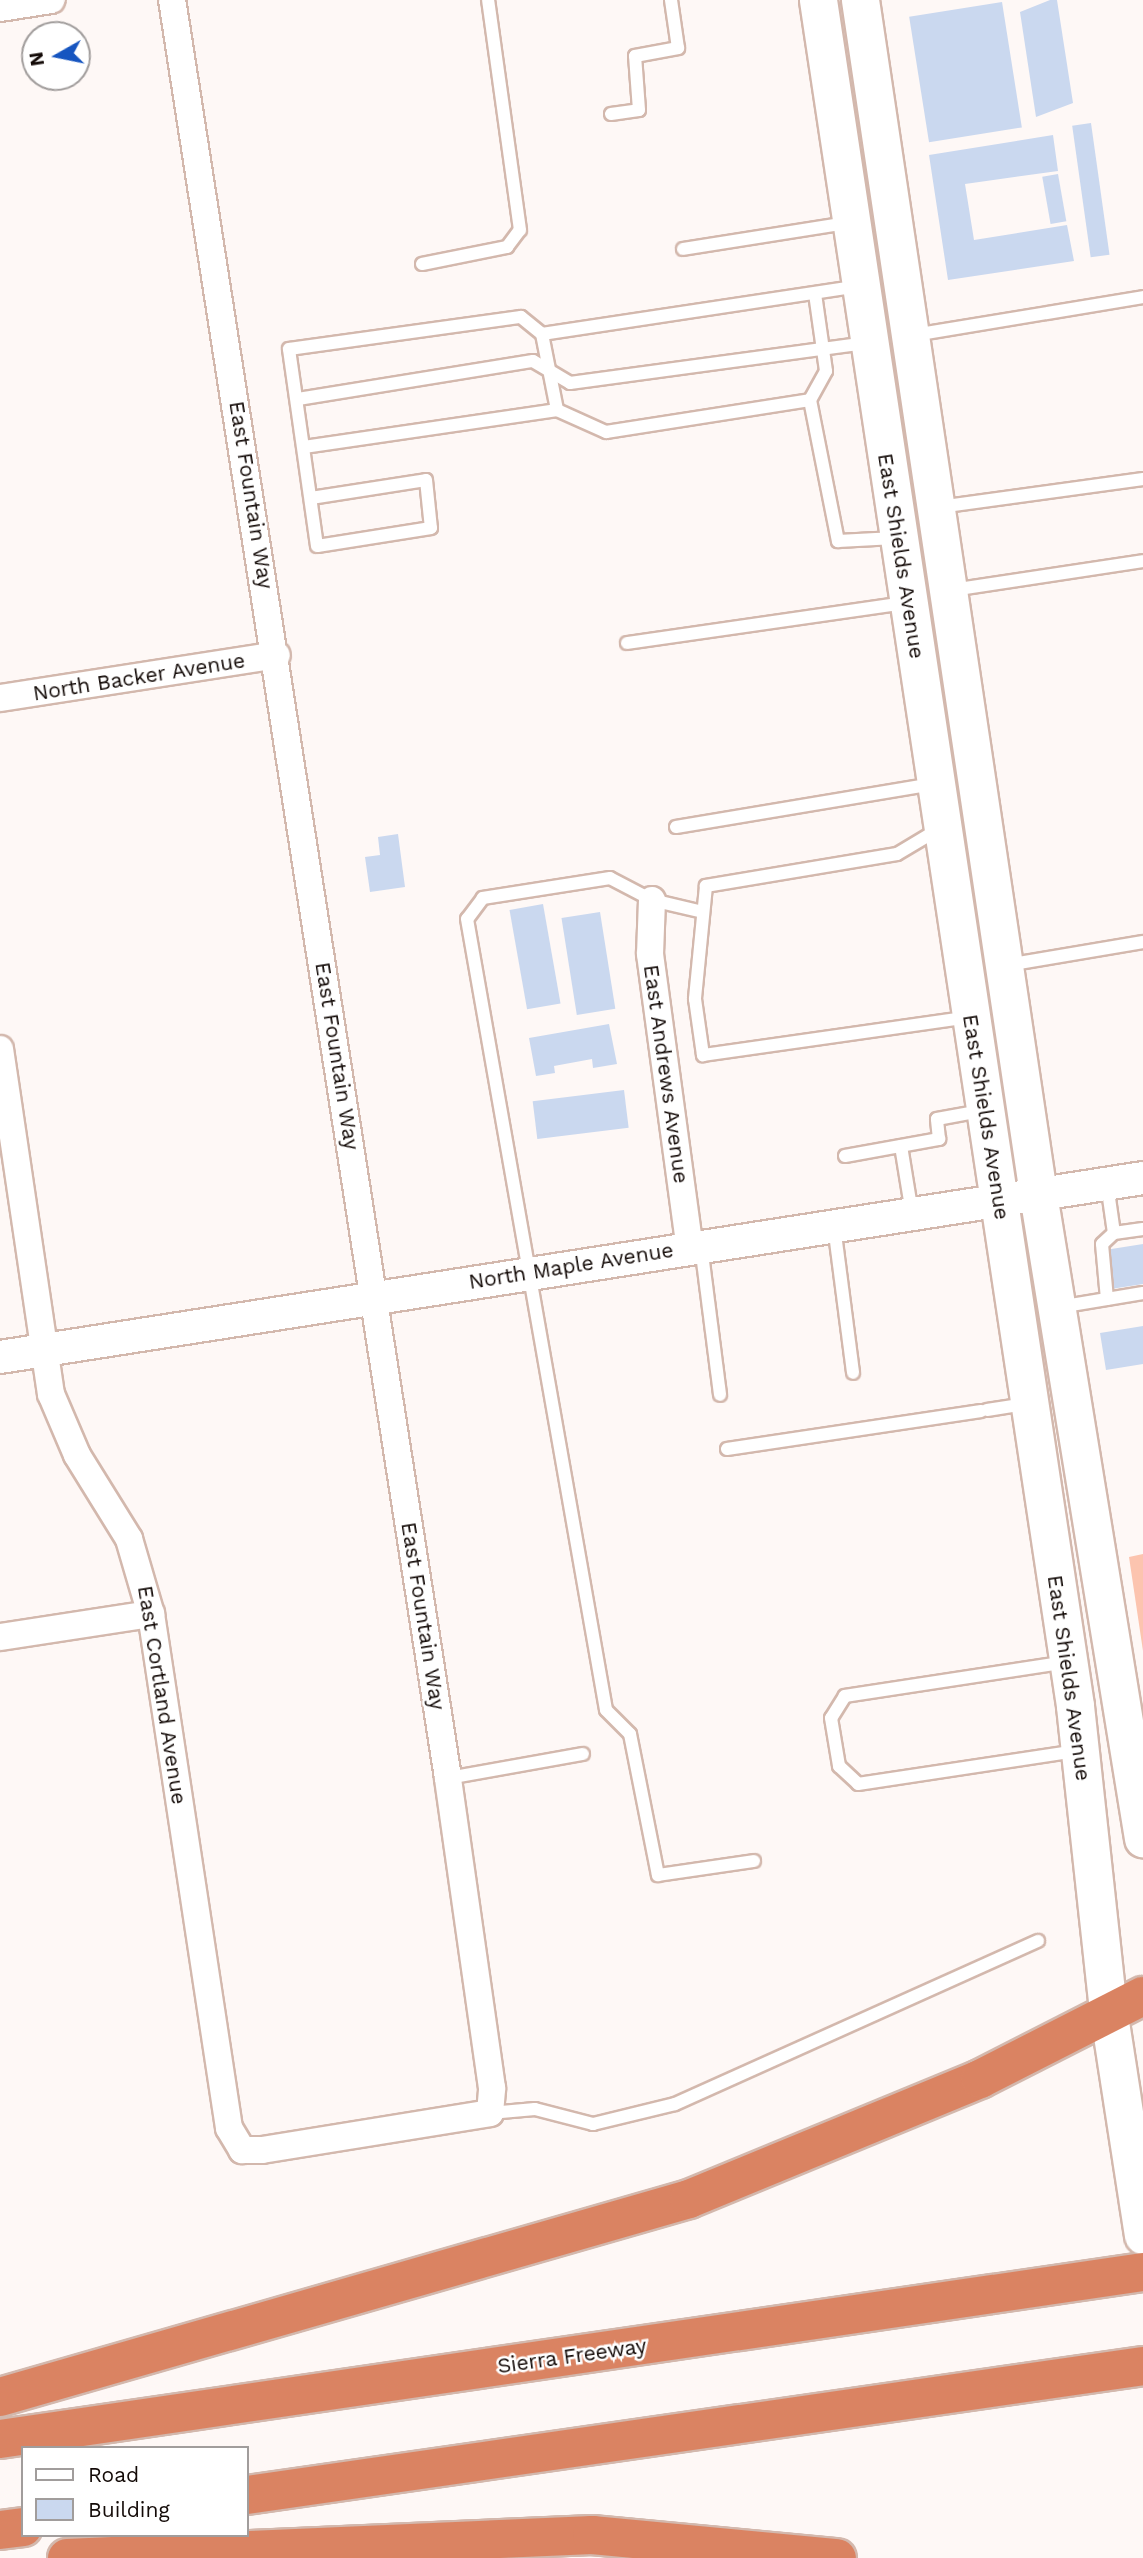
<!DOCTYPE html>
<style>
body{margin:0}
#map{position:relative;width:1143px;height:2558px;overflow:hidden;background:#fef8f6;font-family:"Work Sans",sans-serif}
div>[style]{position:absolute}
[style*='--x']{left:calc(var(--x)*1px);top:calc(var(--y)*1px);width:calc(var(--w)*1px);rotate:calc(var(--a)*1deg)}
.green>*{inset:0;background:#fcc4af}
.building>*{inset:0;background:#cad8ef;transform-origin:0 0}
.roads{filter:drop-shadow(2px 0 #d3b8ad) drop-shadow(-2px 0 #d3b8ad) drop-shadow(0 2px #d3b8ad) drop-shadow(0 -2px #d3b8ad)}
.service>*{height:12px;margin:-6px;padding:0 6px;transform-origin:6px;border-radius:6px;background:#fff}
.minor>*{height:26px;margin:-13px;padding:0 13px;transform-origin:13px;border-radius:13px;background:#fff}
.tertiary>*{height:32px;margin:-16px;padding:0 16px;transform-origin:16px;border-radius:16px;background:#fff}
.secondary>*{height:37px;margin:-18.5px;padding:0 18.5px;transform-origin:18.5px;border-radius:18.5px;background:#fff}
.motorway>*{height:38px;margin:-19px;padding:0 19px;transform-origin:19px;border-radius:19px;background:#da8362}
span{translate:-50% -50%;white-space:nowrap;text-align:center;line-height:1.15;-webkit-text-stroke:5px #fff;paint-order:stroke}
.street-label{font-size:21px;color:#130a07}
.legend{position:absolute;left:21px;top:2446px;width:228px;height:91px;box-sizing:border-box;background:#fff;border:2px solid #a19d9c;margin:0;padding:9px 12px;list-style:none;font-size:21px;color:#130a07}
.legend li{display:flex;align-items:center;gap:14px;height:35px}
.legend b{width:35px;border:2px solid #a19d9c}
.north{position:absolute;left:21px;top:21px;width:70px;height:70px;box-sizing:border-box;background:#fff;border:2px solid #a19d9c;border-radius:50%;rotate:261deg;font-size:19px;font-weight:700;line-height:28px;text-align:center;color:#130a07}
.north::after{content:'';display:block;margin:auto;width:24px;height:32px;background:#1655c0;clip-path:polygon(50% 0,100% 100%,50% 72%,0 100%)}
</style>
<div id="map">
<div class="green">
<div style="clip-path:polygon(1143px 1554px,1143px 1651px,1129px 1557px)"></div>
</div>
<div class="building">
<div style="clip-path:polygon(1050px 0,1057px 0,1073px 103px,1036px 117px,1020px 12px)"></div>
<div style="left:1002px;top:2px;width:127px;height:94px;rotate:81deg"></div>
<div style="left:1091px;top:123px;width:133px;height:19px;rotate:82deg"></div>
<div style="clip-path:polygon(1053px 135px,1058px 171px,965px 184px,974px 240px,1067px 225px,1074px 261px,948px 280px,929px 155px)"></div>
<div style="left:1058px;top:174px;width:48px;height:16px;rotate:80deg"></div>
<div style="clip-path:polygon(398px 834px,405px 887px,370px 892px,365px 857px,380px 855px,378px 837px)"></div>
<div style="left:543px;top:904px;width:101px;height:34px;rotate:80deg"></div>
<div style="left:600px;top:912px;width:98px;height:39px;rotate:81deg"></div>
<div style="clip-path:polygon(609px 1024px,617px 1064px,593px 1068px,592px 1059px,554px 1066px,555px 1073px,536px 1076px,529px 1038px)"></div>
<div style="left:624px;top:1090px;width:38px;height:92px;rotate:83deg"></div>
<div style="clip-path:polygon(1143px 1244px,1143px 1284px,1111px 1289px,1105px 1250px)"></div>
<div style="clip-path:polygon(1143px 1326px,1143px 1364px,1106px 1370px,1100px 1333px)"></div>
</div>
<div class="roads">
<div class="service">
<div style="--x:611;--y:114;--w:28;--a:-8"></div>
<div style="--x:639;--y:110;--w:54;--a:-94.2"></div>
<div style="--x:635;--y:56;--w:44;--a:-10.5"></div>
<div style="--x:678;--y:48;--w:49;--a:-98.3"></div>
<div style="--x:683;--y:249;--w:167;--a:-9"></div>
<div style="--x:422;--y:264;--w:87;--a:-11.3"></div>
<div style="--x:507;--y:247;--w:21;--a:-53"></div>
<div style="--x:520;--y:230;--w:232;--a:-97.9"></div>
<div style="--x:542;--y:334;--w:322;--a:-8.6"></div>
<div style="--x:914;--y:335;--w:232;--a:-9.4"></div>
<div style="--x:298;--y:399;--w:238;--a:-9.2"></div>
<div style="--x:533;--y:361;--w:43;--a:30.7"></div>
<div style="--x:570;--y:383;--w:298;--a:-7.7"></div>
<div style="--x:810;--y:400;--w:144;--a:78.8"></div>
<div style="--x:838;--y:541;--w:57;--a:-3"></div>
<div style="--x:304;--y:447;--w:256;--a:-8.3"></div>
<div style="--x:557;--y:410;--w:54;--a:24.2"></div>
<div style="--x:606;--y:432;--w:206;--a:-8.9"></div>
<div style="--x:810;--y:400;--w:33;--a:-61"></div>
<div style="--x:826;--y:371;--w:78;--a:-98.1"></div>
<div style="--x:311;--y:498;--w:116;--a:-8.9"></div>
<div style="--x:426;--y:480;--w:48;--a:84.1"></div>
<div style="--x:431;--y:528;--w:115;--a:171"></div>
<div style="--x:317;--y:546;--w:199;--a:-98.1"></div>
<div style="--x:289;--y:349;--w:234;--a:-7.9"></div>
<div style="--x:521;--y:317;--w:27;--a:39"></div>
<div style="--x:542;--y:334;--w:77;--a:78.8"></div>
<div style="--x:939;--y:507;--w:206;--a:-7.8"></div>
<div style="--x:952;--y:590;--w:193;--a:-8.6"></div>
<div style="--x:627;--y:643;--w:280;--a:-8.2"></div>
<div style="--x:676;--y:827;--w:262;--a:-9.5"></div>
<div style="--x:939;--y:829;--w:49;--a:149.2"></div>
<div style="--x:897;--y:854;--w:194;--a:170.5"></div>
<div style="--x:706;--y:886;--w:114;--a:95.6"></div>
<div style="--x:695;--y:999;--w:57;--a:81.9"></div>
<div style="--x:703;--y:1055;--w:270;--a:-8.1"></div>
<div style="--x:703;--y:912;--w:52;--a:-166.8"></div>
<div style="--x:652;--y:900;--w:47;--a:-152.4"></div>
<div style="--x:610;--y:878;--w:129;--a:171.1"></div>
<div style="--x:483;--y:898;--w:26;--a:127"></div>
<div style="--x:467;--y:919;--w:803;--a:80.03"></div>
<div style="--x:606;--y:1710;--w:34;--a:45"></div>
<div style="--x:630;--y:1734;--w:144;--a:78.8"></div>
<div style="--x:658;--y:1875;--w:97;--a:-8.3"></div>
<div style="--x:1007;--y:965;--w:138;--a:-9.6"></div>
<div style="--x:901;--y:1146;--w:68;--a:80.7"></div>
<div style="--x:845;--y:1156;--w:96;--a:-10.3"></div>
<div style="--x:939;--y:1139;--w:20;--a:-96"></div>
<div style="--x:937;--y:1119;--w:45;--a:-10.3"></div>
<div style="--x:1107;--y:1184;--w:49;--a:81.9"></div>
<div style="--x:834;--y:1226;--w:148;--a:82.6"></div>
<div style="--x:701;--y:1246;--w:150;--a:82.7"></div>
<div style="--x:1107;--y:1299;--w:55;--a:-95.2"></div>
<div style="--x:1102;--y:1244;--w:16;--a:-43"></div>
<div style="--x:1114;--y:1233;--w:29;--a:-8"></div>
<div style="--x:1059;--y:1307;--w:85;--a:-9.5"></div>
<div style="--x:987;--y:1410;--w:38;--a:-9"></div>
<div style="--x:727;--y:1449;--w:257;--a:-8.5"></div>
<div style="--x:1067;--y:1662;--w:225;--a:171.3"></div>
<div style="--x:845;--y:1696;--w:26;--a:122"></div>
<div style="--x:831;--y:1718;--w:49;--a:80.5"></div>
<div style="--x:839;--y:1766;--w:26;--a:43"></div>
<div style="--x:858;--y:1784;--w:220;--a:-8.6"></div>
<div style="--x:448;--y:1778;--w:137;--a:-10.1"></div>
<div style="--x:490;--y:2113;--w:45;--a:-5.1"></div>
<div style="--x:535;--y:2109;--w:60;--a:14.5"></div>
<div style="--x:593;--y:2124;--w:84;--a:-13.7"></div>
<div style="--x:675;--y:2104;--w:398;--a:-24.2"></div>
</div>
<div class="minor">
<div style="--x:0;--y:8;--w:52;--a:-8.9"></div>
<div style="--x:0;--y:698;--w:280;--a:-8.8"></div>
<div style="--x:652;--y:900;--w:54;--a:92.1"></div>
<div style="--x:650;--y:954;--w:297;--a:82.3"></div>
<div style="--x:0;--y:1049;--w:349;--a:81.6"></div>
<div style="--x:51;--y:1394;--w:66;--a:66.9"></div>
<div style="--x:77;--y:1455;--w:99;--a:58.2"></div>
<div style="--x:129;--y:1539;--w:78;--a:73.7"></div>
<div style="--x:151;--y:1614;--w:520;--a:81.37"></div>
<div style="--x:229;--y:2128;--w:26;--a:59"></div>
<div style="--x:242;--y:2150;--w:20;--a:0"></div>
<div style="--x:262;--y:2150;--w:231;--a:-9.2"></div>
<div style="--x:490;--y:2113;--w:25;--a:-85"></div>
<div style="--x:492;--y:2088;--w:313;--a:-98.1"></div>
<div style="--x:448;--y:1778;--w:1799;--a:-98.82"></div>
<div style="--x:0;--y:1637;--w:153;--a:-8.7"></div>
</div>
<div class="tertiary">
<div style="--x:0;--y:1357;--w:1157;--a:-8.9"></div>
</div>
<div class="secondary">
<div style="--x:818;--y:0;--w:1725;--a:81.43"></div>
<div style="--x:1075;--y:1706;--w:305;--a:83.8"></div>
<div style="--x:1108;--y:2009;--w:229;--a:81.2"></div>
<div style="--x:860;--y:0;--w:1207;--a:81.52"></div>
<div style="--x:1038;--y:1194;--w:653;--a:80.74"></div>
</div>
<div class="motorway">
<div style="--x:0;--y:2397;--w:717;--a:-16.03"></div>
<div style="--x:689;--y:2199;--w:315;--a:-22.4"></div>
<div style="--x:980;--y:2079;--w:183;--a:-27"></div>
<div style="--x:0;--y:2439;--w:1155;--a:-8.31"></div>
<div style="--x:247;--y:2495;--w:905;--a:-8.19"></div>
<div style="--x:0;--y:2530;--w:23;--a:-7"></div>
<div style="--x:67;--y:2558;--w:526;--a:-2.51"></div>
<div style="--x:592;--y:2535;--w:246;--a:5.4"></div>
</div>
</div>
<div class="street-label">
<span style="left:251px;top:495px;rotate:81deg">East Fountain Way</span>
<span style="left:901px;top:556px;rotate:81deg">East Shields Avenue</span>
<span style="left:139px;top:677px;rotate:-9deg">North Backer Avenue</span>
<span style="left:337px;top:1056px;rotate:81deg">East Fountain Way</span>
<span style="left:666px;top:1074px;rotate:82deg">East Andrews Avenue</span>
<span style="left:986px;top:1117px;rotate:81deg">East Shields Avenue</span>
<span style="left:571px;top:1266px;rotate:-9deg">North Maple Avenue</span>
<span style="left:423px;top:1616px;rotate:81deg">East Fountain Way</span>
<span style="left:1069px;top:1678px;rotate:82deg">East Shields Avenue</span>
<span style="left:162px;top:1695px;rotate:81deg">East Cortland Avenue</span>
<span style="left:572px;top:2356px;rotate:-8deg">Sierra Freeway</span>
</div>
<ul class="legend">
<li><b style="height:9px;background:#fff"></b>Road</li>
<li><b style="height:19px;background:#cad8ef"></b>Building</li>
</ul>
<div class="north">N</div>
</div>
